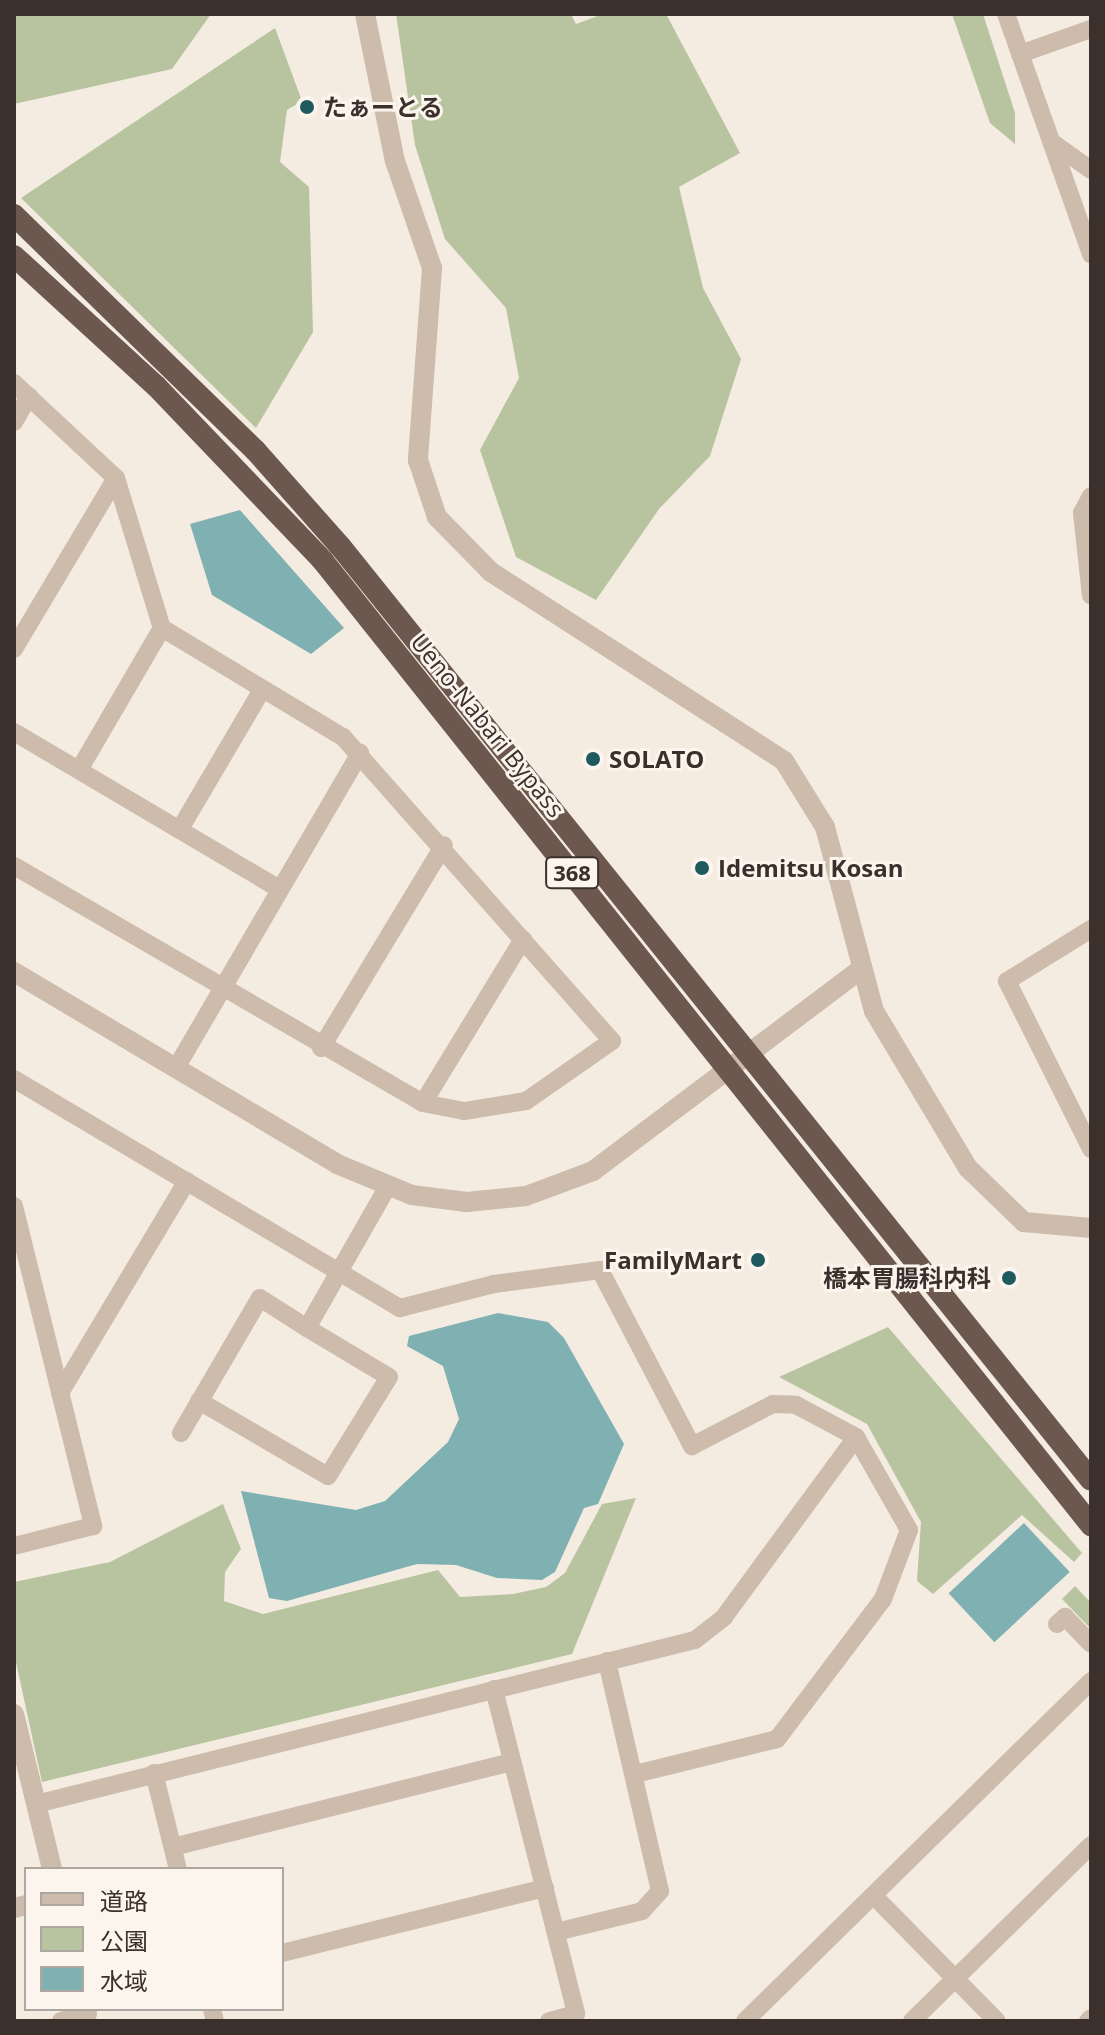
<!DOCTYPE html>
<meta charset="utf-8">
<style>
body{margin:0}
#map{position:relative;width:1105px;height:2035px;overflow:hidden;background:#f4ebe1;font-family:"Open Sans","Noto Sans JP",sans-serif}
div>[style]{position:absolute}
[style*='--x']{left:calc(var(--x)*1px);top:calc(var(--y)*1px);width:calc(var(--w)*1px);rotate:calc(var(--a)*1deg)}
.green>*{inset:0;background:#b8c4a0}
.water>*{inset:0;background:#7fb0b2;transform-origin:0 0}
.minor>*{height:18px;margin:-9px;padding:0 9px;transform-origin:9px;border-radius:9px;background:#cdbbac}
.tertiary>*{height:20px;margin:-10px;padding:0 10px;transform-origin:10px;border-radius:10px;background:#cdbbac}
.trunk>*{height:22px;margin:-11px;padding:0 11px;transform-origin:11px;border-radius:11px;background:#6c584f}
.dots>*{width:22px;height:22px;translate:-50% -50%;box-sizing:border-box;border:4px solid #fbf5ee;border-radius:50%}
span{translate:-50% -50%;white-space:nowrap;text-align:center;line-height:1.15;-webkit-text-stroke:6px #fbf5ee;paint-order:stroke}
.shield-label span{padding:2px 6px;background:#fbf5ee;border:2px solid;border-radius:6px;-webkit-text-stroke-width:0}
.shield-label{font-size:22px;color:#3b302b;font-weight:700}
.poi-label{font-size:24px;color:#3b302b;font-weight:700}
.left{translate:0 -50%;text-align:left}
.right{translate:-100% -50%;text-align:right}
.street-label{font-size:24px;color:#3b302b}
.frame{position:absolute;inset:0;border:16px solid #3b302b;pointer-events:none}
.legend{position:absolute;left:24px;top:1867px;width:260px;height:144px;box-sizing:border-box;background:#fbf5ee;border:2px solid #aea6a0;margin:0;padding:10px 14px;list-style:none;font-size:24px;color:#3b302b}
.legend li{display:flex;align-items:center;gap:16px;height:40px}
.legend b{width:40px;border:2px solid #aea6a0}
</style>
<div id="map">
<div class="green">
<div style="clip-path:polygon(14px 14px,211px 14px,172px 69px,14px 104px)"></div>
<div style="clip-path:polygon(396px 14px,571px 14px,576px 24px,603px 14px,666px 14px,740px 153px,679px 187px,703px 288px,741px 359px,710px 456px,659px 509px,596px 600px,516px 557px,480px 450px,519px 378px,506px 308px,445px 239px,415px 145px)"></div>
<div style="clip-path:polygon(952px 14px,983px 14px,1015px 113px,1015px 144px,990px 123px)"></div>
<div style="clip-path:polygon(275px 28px,302px 101px,287px 110px,280px 162px,309px 187px,313px 332px,256px 428px,21px 198px)"></div>
<div style="clip-path:polygon(888px 1327px,1082px 1553px,1074px 1562px,1022px 1515px,933px 1594px,917px 1581px,921px 1522px,867px 1424px,779px 1377px)"></div>
<div style="clip-path:polygon(636px 1498px,572px 1654px,42px 1782px,14px 1653px,14px 1582px,110px 1562px,223px 1504px,241px 1549px,225px 1572px,224px 1601px,263px 1614px,438px 1570px,460px 1597px,513px 1594px,546px 1587px,565px 1573px,602px 1504px)"></div>
<div style="clip-path:polygon(1075px 1586px,1091px 1603px,1091px 1629px,1062px 1599px)"></div>
</div>
<div class="water">
<div style="clip-path:polygon(240px 510px,344px 628px,311px 654px,212px 595px,190px 524px)"></div>
<div style="clip-path:polygon(498px 1313px,548px 1322px,564px 1338px,624px 1444px,598px 1504px,584px 1508px,555px 1572px,542px 1580px,497px 1578px,456px 1565px,417px 1564px,287px 1601px,269px 1598px,241px 1491px,356px 1510px,385px 1501px,448px 1442px,459px 1419px,443px 1366px,407px 1346px,409px 1336px)"></div>
<div style="left:1024px;top:1523px;width:67px;height:103px;rotate:47deg"></div>
</div>
<div class="minor">
<div style="--x:1006;--y:14;--w:255;--a:70.5"></div>
<div style="--x:1020;--y:54;--w:75;--a:-19.4"></div>
<div style="--x:1053;--y:143;--w:47;--a:35.4"></div>
<div style="--x:14;--y:383;--w:139;--a:43"></div>
<div style="--x:116;--y:478;--w:157;--a:73"></div>
<div style="--x:162;--y:628;--w:211;--a:31.1"></div>
<div style="--x:343;--y:737;--w:406;--a:48.5"></div>
<div style="--x:612;--y:1041;--w:105;--a:145.1"></div>
<div style="--x:526;--y:1101;--w:63;--a:170.8"></div>
<div style="--x:464;--y:1111;--w:42;--a:-169"></div>
<div style="--x:423;--y:1103;--w:473;--a:-149.9"></div>
<div style="--x:14;--y:422;--w:30;--a:-60"></div>
<div style="--x:1091;--y:496;--w:19;--a:118"></div>
<div style="--x:1082;--y:513;--w:83;--a:83.8"></div>
<div style="--x:14;--y:649;--w:199;--a:-59.2"></div>
<div style="--x:14;--y:732;--w:308;--a:30.6"></div>
<div style="--x:79;--y:770;--w:164;--a:-59.7"></div>
<div style="--x:180;--y:829;--w:161;--a:-59.5"></div>
<div style="--x:1091;--y:929;--w:99;--a:148.2"></div>
<div style="--x:1007;--y:981;--w:188;--a:63.4"></div>
<div style="--x:321;--y:1048;--w:237;--a:-58.8"></div>
<div style="--x:176;--y:1068;--w:365;--a:-59.7"></div>
<div style="--x:14;--y:1079;--w:449;--a:30.7"></div>
<div style="--x:400;--y:1308;--w:97;--a:-14.3"></div>
<div style="--x:494;--y:1284;--w:107;--a:-7.5"></div>
<div style="--x:600;--y:1270;--w:199;--a:62.4"></div>
<div style="--x:692;--y:1446;--w:91;--a:-27.4"></div>
<div style="--x:773;--y:1404;--w:23;--a:2"></div>
<div style="--x:796;--y:1405;--w:68;--a:28.1"></div>
<div style="--x:856;--y:1437;--w:107;--a:60.3"></div>
<div style="--x:909;--y:1530;--w:74;--a:110.6"></div>
<div style="--x:883;--y:1599;--w:176;--a:127.1"></div>
<div style="--x:777;--y:1739;--w:145;--a:166.1"></div>
<div style="--x:423;--y:1103;--w:192;--a:-58.6"></div>
<div style="--x:14;--y:1206;--w:330;--a:76.1"></div>
<div style="--x:93;--y:1526;--w:81;--a:165.8"></div>
<div style="--x:60;--y:1393;--w:247;--a:-59.1"></div>
<div style="--x:199;--y:1401;--w:149;--a:30.2"></div>
<div style="--x:328;--y:1476;--w:116;--a:-58.4"></div>
<div style="--x:389;--y:1377;--w:96;--a:-149.1"></div>
<div style="--x:307;--y:1328;--w:163;--a:-60.3"></div>
<div style="--x:181;--y:1433;--w:156;--a:-59.7"></div>
<div style="--x:260;--y:1298;--w:56;--a:32.6"></div>
<div style="--x:1057;--y:1624;--w:11;--a:-41"></div>
<div style="--x:1065;--y:1617;--w:37;--a:46"></div>
<div style="--x:494;--y:1689;--w:335;--a:75.8"></div>
<div style="--x:576;--y:2014;--w:28;--a:165"></div>
<div style="--x:154;--y:1773;--w:99;--a:76"></div>
<div style="--x:36;--y:1804;--w:679;--a:-13.97"></div>
<div style="--x:695;--y:1640;--w:37;--a:-38"></div>
<div style="--x:724;--y:1617;--w:223;--a:-53.7"></div>
<div style="--x:173;--y:1847;--w:349;--a:-14.1"></div>
<div style="--x:874;--y:1896;--w:175;--a:45.5"></div>
<div style="--x:556;--y:1932;--w:89;--a:-13.7"></div>
<div style="--x:642;--y:1911;--w:27;--a:-48"></div>
<div style="--x:660;--y:1891;--w:236;--a:-103"></div>
<div style="--x:282;--y:1953;--w:271;--a:-13.9"></div>
<div style="--x:212;--y:2009;--w:12;--a:76"></div>
<div style="--x:61;--y:2021;--w:28;--a:-15"></div>
<div style="--x:745;--y:2021;--w:485;--a:-44.5"></div>
<div style="--x:912;--y:2021;--w:251;--a:-44.5"></div>
<div style="--x:1088;--y:2021;--w:4;--a:-45"></div>
</div>
<div class="tertiary">
<div style="--x:365;--y:14;--w:150;--a:78.5"></div>
<div style="--x:395;--y:161;--w:113;--a:70.9"></div>
<div style="--x:432;--y:268;--w:193;--a:94.2"></div>
<div style="--x:418;--y:460;--w:60;--a:71.6"></div>
<div style="--x:437;--y:517;--w:77;--a:45.5"></div>
<div style="--x:491;--y:572;--w:349;--a:32.8"></div>
<div style="--x:784;--y:761;--w:78;--a:58.2"></div>
<div style="--x:825;--y:827;--w:190;--a:75.1"></div>
<div style="--x:874;--y:1011;--w:183;--a:59.1"></div>
<div style="--x:968;--y:1168;--w:78;--a:44"></div>
<div style="--x:1024;--y:1222;--w:67;--a:5.1"></div>
<div style="--x:14;--y:972;--w:376;--a:30.7"></div>
<div style="--x:337;--y:1164;--w:81;--a:22.5"></div>
<div style="--x:412;--y:1195;--w:55;--a:7.3"></div>
<div style="--x:467;--y:1202;--w:59;--a:-5.8"></div>
<div style="--x:526;--y:1196;--w:72;--a:-20.5"></div>
<div style="--x:593;--y:1171;--w:334;--a:-37"></div>
<div style="--x:14;--y:1714;--w:160;--a:76.2"></div>
<div style="--x:14;--y:1908;--w:12;--a:-14"></div>
</div>
<div class="trunk">
<div style="--x:14;--y:215;--w:337;--a:44.3"></div>
<div style="--x:255;--y:450;--w:128;--a:48.5"></div>
<div style="--x:340;--y:546;--w:1198;--a:51.2"></div>
<div style="--x:14;--y:256;--w:193;--a:42.5"></div>
<div style="--x:156;--y:386;--w:242;--a:46.3"></div>
<div style="--x:323;--y:561;--w:1233;--a:51.46"></div>
</div>
<div class="dots">
<div style="left:307px;top:107px;background:#1f5a5e"></div>
<div style="left:593px;top:759px;background:#1f5a5e"></div>
<div style="left:702px;top:868px;background:#1f5a5e"></div>
<div style="left:758px;top:1260px;background:#1f5a5e"></div>
<div style="left:1009px;top:1278px;background:#1f5a5e"></div>
</div>
<div class="shield-label">
<span style="left:572px;top:873px">368</span>
</div>
<div class="poi-label">
<span class="left" style="left:323px;top:107px">たぁーとる</span>
<span class="left" style="left:609px;top:759px">SOLATO</span>
<span class="left" style="left:718px;top:868px">Idemitsu Kosan</span>
<span class="right" style="left:742px;top:1260px">FamilyMart</span>
<span class="right" style="left:991px;top:1278px">橋本胃腸科内科</span>
</div>
<div class="street-label">
<span style="left:488px;top:725px;rotate:51deg">Ueno-Nabari Bypass</span>
</div>
<div class="frame"></div>
<ul class="legend">
<li><b style="height:10px;background:#cdbbac"></b>道路</li>
<li><b style="height:22px;background:#b8c4a0"></b>公園</li>
<li><b style="height:22px;background:#7fb0b2"></b>水域</li>
</ul>
</div>
